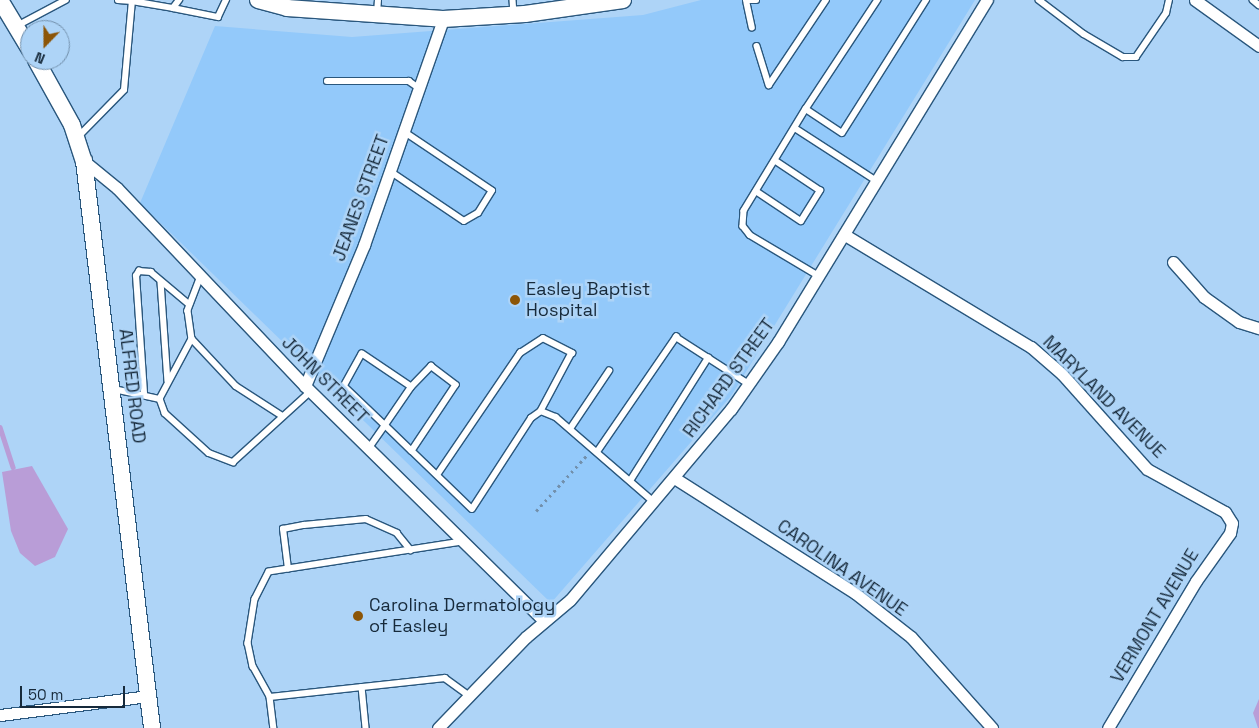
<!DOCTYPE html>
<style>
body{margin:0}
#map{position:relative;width:1259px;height:728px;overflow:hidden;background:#aed4f7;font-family:"Space Grotesk",sans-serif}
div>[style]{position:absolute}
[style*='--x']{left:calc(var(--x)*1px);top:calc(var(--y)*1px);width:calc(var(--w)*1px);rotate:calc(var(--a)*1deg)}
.built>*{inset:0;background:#93c9fa}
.water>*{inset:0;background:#b99dd7}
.stream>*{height:4.5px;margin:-2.25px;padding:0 2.25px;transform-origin:2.25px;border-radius:2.25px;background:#b99dd7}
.path>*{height:2.5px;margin-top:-1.25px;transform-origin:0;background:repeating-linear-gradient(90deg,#7290ac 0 2.5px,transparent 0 6.5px)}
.roads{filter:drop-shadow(1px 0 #2a577d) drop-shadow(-1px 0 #2a577d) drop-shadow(0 1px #2a577d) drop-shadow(0 -1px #2a577d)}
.lane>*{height:5.5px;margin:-2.75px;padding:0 2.75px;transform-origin:2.75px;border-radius:2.75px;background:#fff}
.street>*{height:11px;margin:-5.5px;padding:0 5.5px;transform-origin:5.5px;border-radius:5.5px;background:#fff}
.secondary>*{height:16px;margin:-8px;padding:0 8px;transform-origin:8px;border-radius:8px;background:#fff}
.dots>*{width:14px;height:14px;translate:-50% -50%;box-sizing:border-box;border:2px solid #aed4f7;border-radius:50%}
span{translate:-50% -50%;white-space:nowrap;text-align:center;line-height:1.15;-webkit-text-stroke:5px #aed4f7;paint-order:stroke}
.street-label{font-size:18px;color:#172a3b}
.poi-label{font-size:18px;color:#172a3b}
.left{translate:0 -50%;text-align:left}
.north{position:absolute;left:20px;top:20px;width:50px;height:50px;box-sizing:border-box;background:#aed4f7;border:1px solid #7290ac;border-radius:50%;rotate:202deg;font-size:14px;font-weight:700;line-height:20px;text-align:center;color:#172a3b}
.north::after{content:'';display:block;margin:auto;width:18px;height:22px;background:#8c5507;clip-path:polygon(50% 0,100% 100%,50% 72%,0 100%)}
.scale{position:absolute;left:20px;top:686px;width:105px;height:22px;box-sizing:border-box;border:2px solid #172a3b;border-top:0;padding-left:6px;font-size:15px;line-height:18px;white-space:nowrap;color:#172a3b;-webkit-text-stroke:4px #aed4f7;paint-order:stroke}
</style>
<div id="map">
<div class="built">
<div style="clip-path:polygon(701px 0,975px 0,731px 396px,551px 603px,140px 203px,215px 26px,352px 37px,643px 15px)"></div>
</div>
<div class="water">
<div style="clip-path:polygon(32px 466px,68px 529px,55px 557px,35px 566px,20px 553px,11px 531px,2px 472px)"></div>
<div style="clip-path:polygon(1259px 699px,1259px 728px,1258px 728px,1253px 713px)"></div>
</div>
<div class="stream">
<div style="--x:0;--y:427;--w:42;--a:72"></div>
</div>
<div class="path">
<div style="--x:536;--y:511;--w:76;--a:-47.7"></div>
</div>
<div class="roads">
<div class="lane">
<div style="--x:118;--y:0;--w:14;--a:4"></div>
<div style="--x:513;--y:0;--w:13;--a:86"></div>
<div style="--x:746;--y:0;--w:10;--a:0"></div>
<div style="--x:878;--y:0;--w:131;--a:123.4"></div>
<div style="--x:806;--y:109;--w:43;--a:33.7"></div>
<div style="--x:842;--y:133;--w:157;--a:-57.7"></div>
<div style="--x:1039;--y:0;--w:56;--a:37.1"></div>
<div style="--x:1084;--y:34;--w:45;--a:30.5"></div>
<div style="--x:1123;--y:57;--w:13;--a:0"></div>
<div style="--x:1136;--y:57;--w:53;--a:-55.7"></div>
<div style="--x:1166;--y:13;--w:13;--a:-77"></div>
<div style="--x:1253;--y:0;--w:8;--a:40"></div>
<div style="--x:747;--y:3;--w:25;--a:78"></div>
<div style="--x:173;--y:8;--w:46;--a:11.3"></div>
<div style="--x:218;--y:17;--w:19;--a:-65"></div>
<div style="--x:377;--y:14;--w:14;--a:-86"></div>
<div style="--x:17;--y:26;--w:55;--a:-28"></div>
<div style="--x:757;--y:46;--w:41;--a:72.9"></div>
<div style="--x:769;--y:85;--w:102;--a:-56.2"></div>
<div style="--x:327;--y:81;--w:82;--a:0"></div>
<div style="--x:409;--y:81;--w:12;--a:35"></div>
<div style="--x:806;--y:109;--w:119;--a:121.3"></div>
<div style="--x:744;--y:211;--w:15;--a:94"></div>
<div style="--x:743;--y:226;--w:11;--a:52"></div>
<div style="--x:750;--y:235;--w:80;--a:30.7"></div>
<div style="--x:795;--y:128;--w:98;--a:32.9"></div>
<div style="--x:79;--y:136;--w:64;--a:-45.6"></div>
<div style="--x:124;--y:90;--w:89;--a:-84.9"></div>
<div style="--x:132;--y:1;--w:42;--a:9.7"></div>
<div style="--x:173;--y:8;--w:10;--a:-53"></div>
<div style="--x:390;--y:171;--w:89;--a:34"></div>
<div style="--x:464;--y:221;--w:16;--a:-30"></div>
<div style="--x:478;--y:213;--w:26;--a:-58"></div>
<div style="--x:492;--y:191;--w:106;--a:-146.2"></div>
<div style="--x:756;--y:191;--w:54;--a:33.7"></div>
<div style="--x:801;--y:221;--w:36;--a:-58"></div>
<div style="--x:820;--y:191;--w:54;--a:-146.3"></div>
<div style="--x:200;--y:279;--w:34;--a:111"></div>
<div style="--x:188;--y:311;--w:28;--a:82"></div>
<div style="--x:192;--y:339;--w:68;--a:118.1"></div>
<div style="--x:160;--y:399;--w:15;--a:70"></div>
<div style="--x:165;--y:413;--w:59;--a:42.3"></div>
<div style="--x:209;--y:453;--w:26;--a:21"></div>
<div style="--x:233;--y:462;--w:105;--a:-42.3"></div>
<div style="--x:161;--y:282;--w:99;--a:86"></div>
<div style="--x:192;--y:339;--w:64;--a:46.9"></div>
<div style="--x:236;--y:386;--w:54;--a:32.8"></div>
<div style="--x:411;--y:387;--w:29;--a:-46"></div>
<div style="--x:431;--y:366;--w:31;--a:37"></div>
<div style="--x:456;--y:385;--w:79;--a:123.7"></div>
<div style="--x:114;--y:389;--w:47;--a:12.3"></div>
<div style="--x:144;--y:393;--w:117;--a:-93.9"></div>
<div style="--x:136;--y:276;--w:6;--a:-59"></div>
<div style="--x:139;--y:271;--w:12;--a:5"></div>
<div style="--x:151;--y:272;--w:50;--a:40.1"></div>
<div style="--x:570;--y:429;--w:70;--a:-56.1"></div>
<div style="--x:369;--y:448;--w:28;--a:-55"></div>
<div style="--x:385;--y:425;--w:46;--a:-55.6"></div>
<div style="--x:411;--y:387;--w:59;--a:-146"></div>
<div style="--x:362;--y:354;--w:37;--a:119"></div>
<div style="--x:344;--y:386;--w:57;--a:43.6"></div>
<div style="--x:385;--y:425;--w:37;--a:44"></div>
<div style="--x:412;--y:451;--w:83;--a:44"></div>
<div style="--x:472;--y:509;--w:108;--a:-57"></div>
<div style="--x:531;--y:418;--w:12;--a:-35"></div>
<div style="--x:541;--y:411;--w:16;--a:22"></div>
<div style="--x:556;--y:417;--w:130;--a:40.9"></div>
<div style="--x:597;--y:452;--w:140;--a:-55.5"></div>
<div style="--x:676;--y:337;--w:87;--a:32.8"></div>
<div style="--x:437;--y:475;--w:148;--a:-55.8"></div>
<div style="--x:520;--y:353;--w:27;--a:-33"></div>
<div style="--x:543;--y:338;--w:33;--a:27"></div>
<div style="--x:572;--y:353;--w:66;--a:118.1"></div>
<div style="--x:630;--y:481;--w:146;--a:-57.6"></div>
<div style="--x:462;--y:542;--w:195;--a:171.2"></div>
<div style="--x:269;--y:572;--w:30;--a:117"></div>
<div style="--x:255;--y:599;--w:45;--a:99"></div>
<div style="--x:248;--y:643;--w:24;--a:78"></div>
<div style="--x:253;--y:666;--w:35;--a:61"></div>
<div style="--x:270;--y:697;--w:176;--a:-6.2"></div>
<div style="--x:445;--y:678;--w:31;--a:36"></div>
<div style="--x:288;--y:569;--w:40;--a:-97.1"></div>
<div style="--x:283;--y:529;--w:21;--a:-11"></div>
<div style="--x:304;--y:525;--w:62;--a:-5.5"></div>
<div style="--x:366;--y:519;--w:34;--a:24"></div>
<div style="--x:397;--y:533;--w:22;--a:51"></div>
<div style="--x:362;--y:687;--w:41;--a:84.4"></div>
<div style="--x:270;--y:697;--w:31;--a:83"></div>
</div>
<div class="street">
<div style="--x:1195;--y:0;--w:79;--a:35.7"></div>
<div style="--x:84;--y:161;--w:43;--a:39.3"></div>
<div style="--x:117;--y:188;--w:273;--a:46.5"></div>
<div style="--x:305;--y:386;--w:335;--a:44.5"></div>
<div style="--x:845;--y:235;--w:217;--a:31.1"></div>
<div style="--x:1031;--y:347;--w:41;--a:41.1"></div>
<div style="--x:1062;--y:374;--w:127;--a:48.2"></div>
<div style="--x:1147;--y:469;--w:89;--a:28.9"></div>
<div style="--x:1225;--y:512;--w:13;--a:58"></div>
<div style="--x:1232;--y:523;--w:10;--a:101"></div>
<div style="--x:1230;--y:533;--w:59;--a:125.3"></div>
<div style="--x:1196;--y:581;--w:171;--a:120.9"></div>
<div style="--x:1173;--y:262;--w:47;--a:48.5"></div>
<div style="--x:1204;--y:297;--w:43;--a:35.5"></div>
<div style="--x:1239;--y:322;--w:21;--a:17"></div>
<div style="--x:305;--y:386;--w:153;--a:-67.3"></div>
<div style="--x:364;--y:245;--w:239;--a:-70.7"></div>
<div style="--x:676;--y:479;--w:212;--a:32.5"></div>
<div style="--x:855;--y:593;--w:71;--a:38.2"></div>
<div style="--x:911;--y:637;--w:122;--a:48.3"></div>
<div style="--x:0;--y:715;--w:150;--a:-7.3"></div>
<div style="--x:438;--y:728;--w:127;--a:-46"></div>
<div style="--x:526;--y:637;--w:57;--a:-40.1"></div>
<div style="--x:570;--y:600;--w:250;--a:-49.9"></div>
<div style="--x:731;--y:409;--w:82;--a:-55"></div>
<div style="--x:778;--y:342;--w:401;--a:-58.6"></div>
</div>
<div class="secondary">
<div style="--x:0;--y:0;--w:58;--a:59"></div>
<div style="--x:258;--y:0;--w:30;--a:15"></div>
<div style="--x:287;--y:8;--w:156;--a:4"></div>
<div style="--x:443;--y:19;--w:82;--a:-3.5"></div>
<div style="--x:525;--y:14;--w:99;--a:-8.1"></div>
<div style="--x:36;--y:60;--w:74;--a:61"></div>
<div style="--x:72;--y:125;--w:38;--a:72"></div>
<div style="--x:84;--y:161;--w:571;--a:83.16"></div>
</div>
</div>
<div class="dots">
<div style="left:515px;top:300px;background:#8c5507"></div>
<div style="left:358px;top:616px;background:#8c5507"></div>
</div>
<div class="street-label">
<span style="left:361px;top:198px;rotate:-70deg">JEANES STREET</span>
<span style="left:729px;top:378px;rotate:-54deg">RICHARD STREET</span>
<span style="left:325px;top:380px;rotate:45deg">JOHN STREET</span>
<span style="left:132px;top:386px;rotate:83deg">ALFRED ROAD</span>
<span style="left:1104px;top:397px;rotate:45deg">MARYLAND AVENUE</span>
<span style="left:842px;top:568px;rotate:35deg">CAROLINA AVENUE</span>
<span style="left:1155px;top:616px;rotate:-59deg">VERMONT AVENUE</span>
</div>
<div class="poi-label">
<span class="left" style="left:526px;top:300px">Easley Baptist<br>Hospital</span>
<span class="left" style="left:369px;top:616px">Carolina Dermatology<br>of Easley</span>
</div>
<div class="north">N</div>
<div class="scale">50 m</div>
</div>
